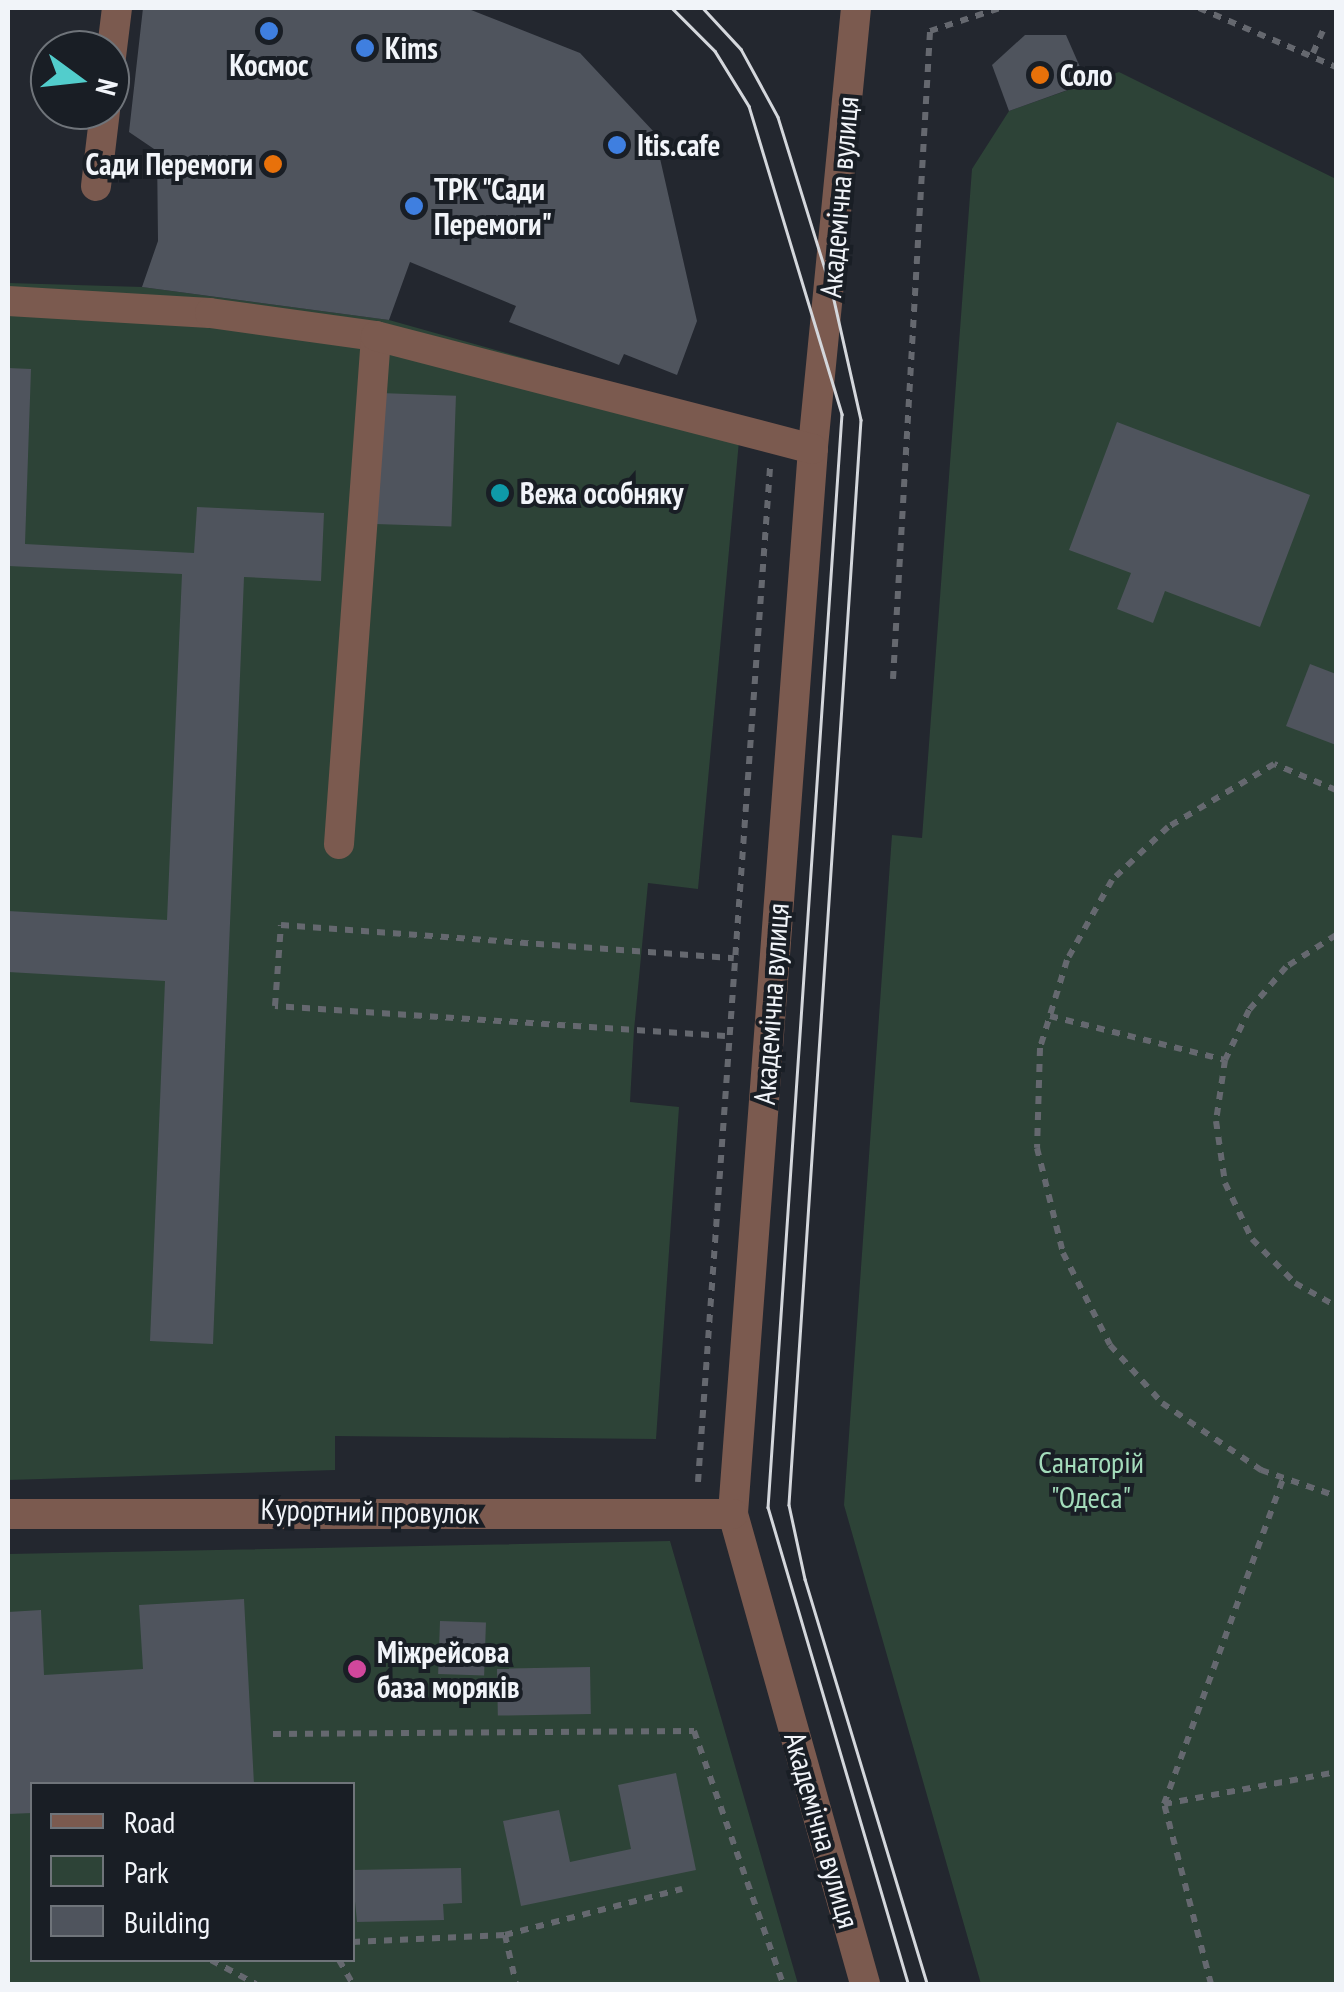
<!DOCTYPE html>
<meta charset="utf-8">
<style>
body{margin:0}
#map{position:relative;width:1344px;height:1992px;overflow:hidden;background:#23272f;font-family:"PT Sans Narrow",sans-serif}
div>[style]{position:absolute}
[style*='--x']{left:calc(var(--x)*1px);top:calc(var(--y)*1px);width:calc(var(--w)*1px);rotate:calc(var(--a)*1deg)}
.green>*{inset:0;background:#2d4337}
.building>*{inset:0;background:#4f545d;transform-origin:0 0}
.round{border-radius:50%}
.path>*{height:6px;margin-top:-3px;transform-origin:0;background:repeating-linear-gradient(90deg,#65686f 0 8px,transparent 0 16px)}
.minor>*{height:30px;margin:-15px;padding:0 15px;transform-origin:15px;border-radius:15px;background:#7b5a4f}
.tram>*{height:2.5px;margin:-1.25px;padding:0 1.25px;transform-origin:1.25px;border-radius:1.25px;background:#d4d7dc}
.dots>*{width:28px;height:28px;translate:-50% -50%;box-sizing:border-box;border:5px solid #191e25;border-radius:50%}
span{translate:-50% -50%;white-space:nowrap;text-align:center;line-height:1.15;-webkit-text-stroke:8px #191e25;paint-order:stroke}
.poi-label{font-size:30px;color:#f1f4f9;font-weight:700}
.left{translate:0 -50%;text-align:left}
.right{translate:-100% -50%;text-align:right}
.street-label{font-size:30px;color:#f1f4f9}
.park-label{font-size:30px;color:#a3dcbb}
.frame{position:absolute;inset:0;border:10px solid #f1f4f9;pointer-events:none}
.legend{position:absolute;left:30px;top:1782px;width:325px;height:180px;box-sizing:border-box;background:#191e25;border:2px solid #6f747a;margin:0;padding:12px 18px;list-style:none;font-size:30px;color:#f1f4f9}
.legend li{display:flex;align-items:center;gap:20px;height:50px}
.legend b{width:50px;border:2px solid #6f747a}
.north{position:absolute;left:30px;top:30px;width:100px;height:100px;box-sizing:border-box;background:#191e25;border:2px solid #6f747a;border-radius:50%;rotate:105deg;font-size:28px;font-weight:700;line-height:40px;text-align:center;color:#f1f4f9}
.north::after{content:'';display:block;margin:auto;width:35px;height:45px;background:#52cdcc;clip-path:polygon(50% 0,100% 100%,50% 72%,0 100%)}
</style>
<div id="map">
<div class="green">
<div style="clip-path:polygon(1119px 72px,1336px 179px,1336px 1984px,981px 1984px,844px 1505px,892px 835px,922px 838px,972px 169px,1009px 111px)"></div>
<div style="clip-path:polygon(8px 283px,142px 287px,389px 320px,741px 419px,698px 889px,648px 883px,634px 1030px,630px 1102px,679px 1107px,656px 1439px,335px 1436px,335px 1470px,8px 1480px)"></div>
<div style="clip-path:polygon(evenodd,670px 1541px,798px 1984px,8px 1984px,8px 1554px,670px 1541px,32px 1784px,352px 1784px,352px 1960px,32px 1960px,32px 1784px)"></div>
</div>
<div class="building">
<div style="clip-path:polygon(143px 8px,466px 8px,580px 53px,654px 132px,697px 321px,677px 375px,624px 354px,619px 365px,509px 322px,516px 306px,410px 262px,389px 320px,142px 287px,158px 241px,157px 151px,129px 132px)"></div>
<div style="clip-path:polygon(1025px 35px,1066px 35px,1087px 83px,1009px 111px,992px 65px)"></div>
<div style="clip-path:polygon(8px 368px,31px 369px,25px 544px,194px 553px,197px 507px,324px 513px,321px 581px,244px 577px,213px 1344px,150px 1341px,165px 981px,8px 972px,8px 911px,167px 920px,182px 574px,8px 566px)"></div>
<div style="left:380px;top:393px;width:76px;height:131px;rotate:2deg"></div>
<div style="clip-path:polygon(1117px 422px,1310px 495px,1260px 627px,1165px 591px,1153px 623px,1117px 609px,1131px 573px,1069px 550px)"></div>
<div class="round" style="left:489px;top:482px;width:22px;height:22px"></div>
<div style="clip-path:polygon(1310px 664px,1336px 674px,1336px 745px,1286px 726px)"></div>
<div style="clip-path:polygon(244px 1599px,254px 1784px,32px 1784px,32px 1813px,8px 1814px,8px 1612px,41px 1610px,44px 1675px,143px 1669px,139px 1605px)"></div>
<div style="left:440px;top:1621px;width:46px;height:53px;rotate:2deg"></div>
<div style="left:590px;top:1667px;width:47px;height:93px;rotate:89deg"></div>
<div style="clip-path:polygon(676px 1773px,696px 1870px,521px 1906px,503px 1821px,559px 1810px,570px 1862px,631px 1849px,618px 1785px)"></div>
<div style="clip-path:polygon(461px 1868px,462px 1903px,443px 1904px,444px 1920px,357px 1922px,352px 1870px)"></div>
</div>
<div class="path">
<div style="--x:1199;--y:8;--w:149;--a:23.3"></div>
<div style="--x:1313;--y:53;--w:24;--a:-66"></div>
<div style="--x:893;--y:679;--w:649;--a:-86.73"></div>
<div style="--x:930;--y:31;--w:74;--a:-18.2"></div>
<div style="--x:1336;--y:790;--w:67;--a:-157.2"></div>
<div style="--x:1274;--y:764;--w:123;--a:149.3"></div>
<div style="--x:1168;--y:827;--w:77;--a:136.6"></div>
<div style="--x:1112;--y:880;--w:92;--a:119.4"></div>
<div style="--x:1067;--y:960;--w:92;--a:107.1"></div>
<div style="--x:1040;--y:1048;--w:100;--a:91.7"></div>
<div style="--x:1037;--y:1148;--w:108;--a:76.1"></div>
<div style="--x:1063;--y:1253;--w:103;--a:62.9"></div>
<div style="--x:1110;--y:1345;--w:78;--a:48.1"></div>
<div style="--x:1162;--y:1403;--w:120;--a:34.1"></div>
<div style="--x:1261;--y:1470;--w:79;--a:19.1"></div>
<div style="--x:1336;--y:935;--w:59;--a:147.4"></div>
<div style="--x:1286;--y:967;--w:57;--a:130.7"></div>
<div style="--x:1249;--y:1010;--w:55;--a:115.6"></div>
<div style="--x:1225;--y:1060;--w:62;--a:98.4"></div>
<div style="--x:1216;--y:1121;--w:63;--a:81.7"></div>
<div style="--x:1225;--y:1183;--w:62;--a:64.3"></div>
<div style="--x:1252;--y:1239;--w:62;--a:45.7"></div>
<div style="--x:1295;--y:1283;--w:47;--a:29.3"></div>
<div style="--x:1050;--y:1016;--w:180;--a:14.1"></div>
<div style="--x:725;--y:1036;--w:451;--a:-176.2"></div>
<div style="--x:275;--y:1006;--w:81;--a:-85.8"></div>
<div style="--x:281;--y:925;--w:454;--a:4.2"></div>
<div style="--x:698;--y:1482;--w:1017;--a:-85.94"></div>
<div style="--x:273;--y:1734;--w:421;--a:-0.4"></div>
<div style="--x:694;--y:1731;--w:268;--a:70.6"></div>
<div style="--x:1164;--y:1804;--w:175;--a:-10.5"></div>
<div style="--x:505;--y:1935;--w:50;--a:77.3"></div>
<div style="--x:352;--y:1942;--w:153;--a:-2.6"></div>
<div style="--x:505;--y:1935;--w:183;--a:-14.6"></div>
<div style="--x:211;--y:1960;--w:51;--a:28.1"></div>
<div style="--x:339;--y:1960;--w:28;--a:60"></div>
<div style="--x:1211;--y:1984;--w:186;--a:-104.6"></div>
<div style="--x:1164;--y:1804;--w:347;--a:-69.9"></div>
</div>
<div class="minor">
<div style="--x:856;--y:8;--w:443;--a:95.6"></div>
<div style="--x:813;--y:449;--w:1068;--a:94.3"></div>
<div style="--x:733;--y:1514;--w:488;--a:74.3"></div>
<div style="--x:110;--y:65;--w:57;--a:-83"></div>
<div style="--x:96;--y:186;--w:77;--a:-83.2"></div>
<div style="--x:8;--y:301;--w:202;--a:3.4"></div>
<div style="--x:210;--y:313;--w:168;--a:7.9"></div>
<div style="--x:339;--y:844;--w:509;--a:-85.83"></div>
<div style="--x:376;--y:336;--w:451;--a:14.5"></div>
<div style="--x:8;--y:1514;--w:725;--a:0"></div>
</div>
<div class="tram">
<div style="--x:672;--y:8;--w:61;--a:45"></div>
<div style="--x:715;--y:51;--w:65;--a:58.3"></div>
<div style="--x:749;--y:106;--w:322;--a:73.2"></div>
<div style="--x:842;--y:414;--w:1096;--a:93.87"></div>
<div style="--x:768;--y:1507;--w:497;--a:73.6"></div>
<div style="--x:703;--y:8;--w:56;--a:47.2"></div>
<div style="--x:741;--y:49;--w:77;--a:61.4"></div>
<div style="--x:778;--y:117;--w:182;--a:72.8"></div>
<div style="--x:832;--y:291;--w:132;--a:77.3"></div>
<div style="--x:861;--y:420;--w:1087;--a:93.8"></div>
<div style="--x:789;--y:1505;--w:76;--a:77.8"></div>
<div style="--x:805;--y:1579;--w:423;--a:73.2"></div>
</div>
<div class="dots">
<div style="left:269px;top:31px;background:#3f7fe0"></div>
<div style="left:365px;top:48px;background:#3f7fe0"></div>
<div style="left:1040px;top:75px;background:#e8710a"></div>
<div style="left:617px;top:145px;background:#3f7fe0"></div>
<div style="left:273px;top:164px;background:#e8710a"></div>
<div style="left:414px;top:206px;background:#3f7fe0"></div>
<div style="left:500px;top:493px;background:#0f9aa8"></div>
<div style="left:357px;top:1669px;background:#d1479c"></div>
</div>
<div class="poi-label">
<span class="left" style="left:385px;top:48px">Kims</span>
<span style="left:269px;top:65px">Космос</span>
<span class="left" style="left:1060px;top:75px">Соло</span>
<span class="left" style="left:637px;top:145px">Itis.cafe</span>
<span class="right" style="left:253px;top:164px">Сади Перемоги</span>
<span class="left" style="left:434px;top:206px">ТРК "Сади<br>Перемоги"</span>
<span class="left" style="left:520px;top:493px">Вежа особняку</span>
<span class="left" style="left:377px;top:1669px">Міжрейсова<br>база моряків</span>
</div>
<div class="street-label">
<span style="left:839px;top:197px;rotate:-85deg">Академічна вулиця</span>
<span style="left:771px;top:1004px;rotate:-86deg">Академічна вулиця</span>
<span style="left:370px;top:1511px;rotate:1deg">Курортний провулок</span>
<span style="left:822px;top:1830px;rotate:74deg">Академічна вулиця</span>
</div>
<div class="park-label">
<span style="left:1091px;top:1479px">Санаторій<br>"Одеса"</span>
</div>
<div class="frame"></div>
<ul class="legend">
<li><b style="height:12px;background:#7b5a4f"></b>Road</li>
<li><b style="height:28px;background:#2d4337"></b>Park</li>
<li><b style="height:28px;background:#4f545d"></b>Building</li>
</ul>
<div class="north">N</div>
</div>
